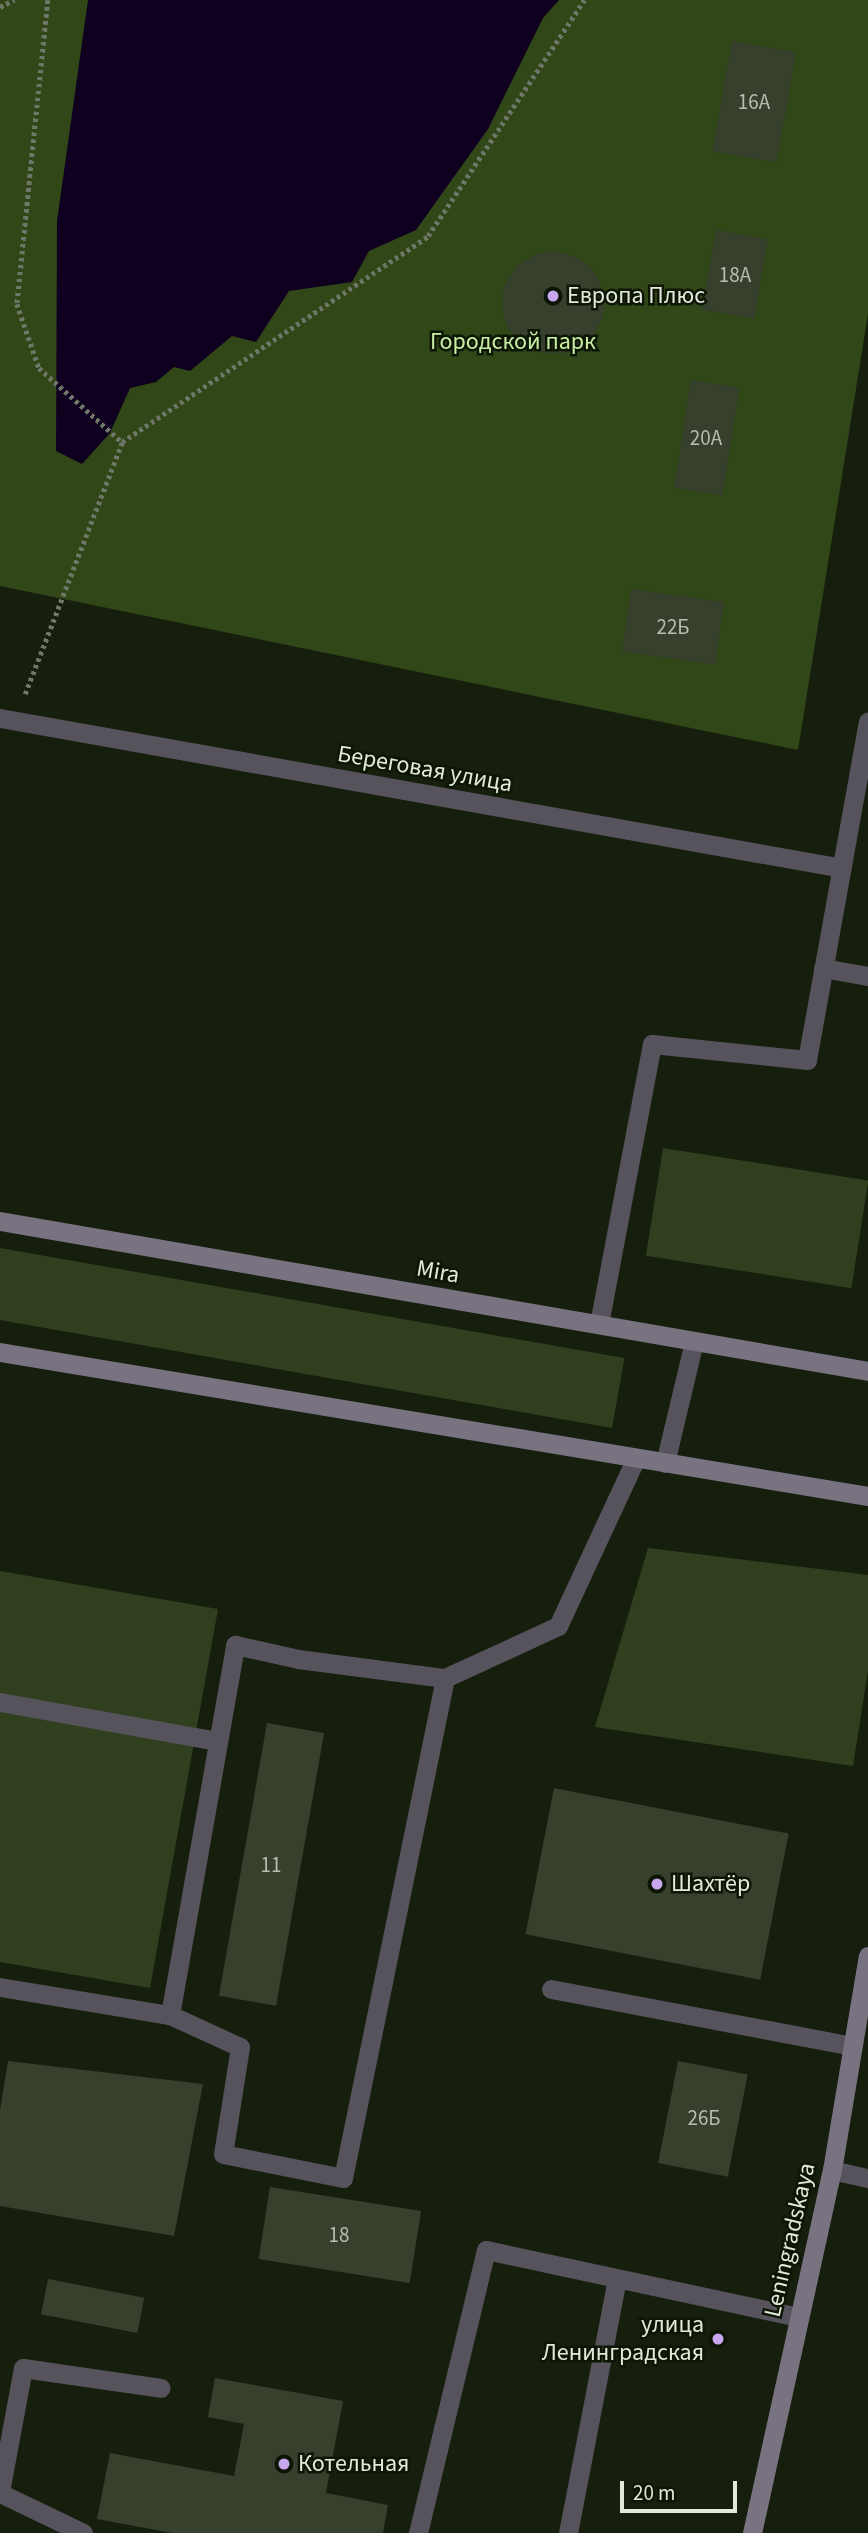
<!DOCTYPE html>
<meta charset="utf-8">
<style>
body{margin:0}
#map{position:relative;width:868px;height:2533px;overflow:hidden;background:#161e0d;font-family:"Source Sans 3",sans-serif}
div>[style]{position:absolute}
[style*='--x']{left:calc(var(--x)*1px);top:calc(var(--y)*1px);width:calc(var(--w)*1px);rotate:calc(var(--a)*1deg)}
.green>*{inset:0;background:#30401f;transform-origin:0 0}
.forest>*{inset:0;background:#314718}
.water>*{inset:0;background:#0f001f}
.building>*{inset:0;background:#36402d;transform-origin:0 0}
.round{border-radius:50%}
.path>*{height:4.5px;margin-top:-2.25px;transform-origin:0;background:repeating-linear-gradient(90deg,#6f7768 0 3.5px,transparent 0 7px)}
.service>*{height:19px;margin:-9.5px;padding:0 9.5px;transform-origin:9.5px;border-radius:9.5px;background:#57535c}
.minor>*{height:19px;margin:-9.5px;padding:0 9.5px;transform-origin:9.5px;border-radius:9.5px;background:#57535c}
.secondary>*{height:19px;margin:-9.5px;padding:0 9.5px;transform-origin:9.5px;border-radius:9.5px;background:#797381}
.dots>*{width:19px;height:19px;translate:-50% -50%;box-sizing:border-box;border:4px solid #0d1505;border-radius:50%}
span{translate:-50% -50%;white-space:nowrap;text-align:center;line-height:1.15;-webkit-text-stroke:5px #0d1505;paint-order:stroke}
.number-label{font-size:21px;color:#b6beb0}
.number-label span{-webkit-text-stroke-width:0}
.poi-label{font-size:24px;color:#e1e8dc}
.left{translate:0 -50%;text-align:left}
.right{translate:-100% -50%;text-align:right}
.park-label{font-size:24px;color:#c8eea3}
.street-label{font-size:24px;color:#e1e8dc}
.scale{position:absolute;left:620px;top:2481px;width:117px;height:32px;box-sizing:border-box;border:4px solid #e1e8dc;border-top:0;padding-left:9px;font-size:21px;line-height:24px;white-space:nowrap;color:#e1e8dc;-webkit-text-stroke:5px #0d1505;paint-order:stroke}
</style>
<div id="map">
<div class="green">
<div style="left:663px;top:1148px;width:208px;height:109px;rotate:9deg"></div>
<div style="left:0;top:1248px;width:634px;height:71px;rotate:10deg"></div>
<div style="clip-path:polygon(648px 1548px,868px 1575px,868px 1671px,853px 1766px,595px 1727px)"></div>
<div style="clip-path:polygon(0 1571px,218px 1609px,150px 1988px,0 1962px)"></div>
</div>
<div class="forest">
<div style="clip-path:polygon(0 0,868px 0,868px 314px,798px 750px,0 586px)"></div>
</div>
<div class="water">
<div style="clip-path:polygon(88px 0,559px 0,543px 18px,488px 129px,416px 230px,369px 251px,352px 282px,289px 291px,256px 342px,232px 336px,190px 371px,174px 367px,156px 382px,130px 388px,110px 433px,82px 464px,56px 451px,57px 221px)"></div>
</div>
<div class="building">
<div style="left:732px;top:41px;width:65px;height:112px;rotate:10deg"></div>
<div style="left:716px;top:230px;width:53px;height:81px;rotate:10deg"></div>
<div class="round" style="left:502px;top:252px;width:102px;height:102px"></div>
<div style="left:691px;top:380px;width:49px;height:109px;rotate:9deg"></div>
<div style="left:631px;top:589px;width:94px;height:63px;rotate:8deg"></div>
<div style="left:267px;top:1723px;width:58px;height:277px;rotate:10deg"></div>
<div style="left:554px;top:1788px;width:239px;height:149px;rotate:11deg"></div>
<div style="clip-path:polygon(8px 2061px,203px 2084px,174px 2236px,0 2206px,0 2110px)"></div>
<div style="left:678px;top:2061px;width:71px;height:104px;rotate:11deg"></div>
<div style="left:270px;top:2187px;width:153px;height:73px;rotate:9deg"></div>
<div style="left:48px;top:2279px;width:98px;height:36px;rotate:11deg"></div>
<div style="clip-path:polygon(215px 2378px,343px 2401px,326px 2493px,388px 2505px,383px 2533px,172px 2533px,97px 2519px,110px 2453px,234px 2476px,244px 2424px,208px 2417px)"></div>
</div>
<div class="path">
<div style="--x:48;--y:0;--w:306;--a:95.8"></div>
<div style="--x:17;--y:304;--w:68;--a:71"></div>
<div style="--x:39;--y:368;--w:111;--a:41.7"></div>
<div style="--x:0;--y:7;--w:16;--a:-27"></div>
<div style="--x:25;--y:694;--w:270;--a:-68.9"></div>
<div style="--x:122;--y:442;--w:369;--a:-33.9"></div>
<div style="--x:428;--y:236;--w:283;--a:-56.5"></div>
</div>
<div class="service">
<div style="--x:0;--y:718;--w:855;--a:10.1"></div>
<div style="--x:823;--y:968;--w:46;--a:10.1"></div>
<div style="--x:599;--y:1324;--w:285;--a:-79.3"></div>
<div style="--x:652;--y:1044;--w:156;--a:5.9"></div>
<div style="--x:807;--y:1060;--w:344;--a:-79.8"></div>
<div style="--x:665;--y:1463;--w:125;--a:-76.6"></div>
<div style="--x:0;--y:1702;--w:220;--a:10.2"></div>
<div style="--x:0;--y:1987;--w:172;--a:9.4"></div>
<div style="--x:170;--y:2015;--w:77;--a:24.6"></div>
<div style="--x:240;--y:2047;--w:108;--a:99"></div>
<div style="--x:223;--y:2154;--w:122;--a:11.3"></div>
<div style="--x:343;--y:2178;--w:510;--a:-78.47"></div>
<div style="--x:445;--y:1678;--w:124;--a:-24.7"></div>
<div style="--x:558;--y:1626;--w:185;--a:-65.1"></div>
<div style="--x:551;--y:1989;--w:307;--a:10.7"></div>
<div style="--x:170;--y:2015;--w:376;--a:-80"></div>
<div style="--x:235;--y:1645;--w:65;--a:12.5"></div>
<div style="--x:298;--y:1659;--w:148;--a:7.4"></div>
<div style="--x:0;--y:2492;--w:126;--a:-79.5"></div>
<div style="--x:23;--y:2368;--w:139;--a:8.2"></div>
<div style="--x:0;--y:2493;--w:92;--a:25.7"></div>
<div style="--x:418;--y:2533;--w:291;--a:-76.5"></div>
<div style="--x:486;--y:2250;--w:319;--a:12.1"></div>
<div style="--x:568;--y:2533;--w:259;--a:-79.1"></div>
</div>
<div class="minor">
<div style="--x:832;--y:2170;--w:37;--a:13"></div>
</div>
<div class="secondary">
<div style="--x:0;--y:1221;--w:881;--a:9.8"></div>
<div style="--x:0;--y:1352;--w:880;--a:9.42"></div>
<div style="--x:752;--y:2533;--w:372;--a:-77.6"></div>
<div style="--x:832;--y:2170;--w:217;--a:-80.5"></div>
</div>
<div class="dots">
<div style="left:553px;top:296px;background:#c8a6ef"></div>
<div style="left:657px;top:1884px;background:#c8a6ef"></div>
<div style="left:718px;top:2339px;background:#c8a6ef"></div>
<div style="left:284px;top:2464px;background:#c8a6ef"></div>
</div>
<div class="number-label">
<span style="left:754px;top:102px">16А</span>
<span style="left:735px;top:275px">18А</span>
<span style="left:706px;top:438px">20А</span>
<span style="left:673px;top:627px">22Б</span>
<span style="left:271px;top:1865px">11</span>
<span style="left:704px;top:2118px">26Б</span>
<span style="left:339px;top:2235px">18</span>
</div>
<div class="poi-label">
<span class="left" style="left:567px;top:296px">Европа Плюс</span>
<span class="left" style="left:671px;top:1884px">Шахтёр</span>
<span class="right" style="left:704px;top:2339px">улица<br>Ленинградская</span>
<span class="left" style="left:298px;top:2464px">Котельная</span>
</div>
<div class="park-label">
<span style="left:513px;top:342px">Городской парк</span>
</div>
<div class="street-label">
<span style="left:425px;top:769px;rotate:10deg">Береговая улица</span>
<span style="left:438px;top:1272px;rotate:10deg">Mira</span>
<span style="left:790px;top:2240px;rotate:-77deg">Leningradskaya</span>
</div>
<div class="scale">20 m</div>
</div>
